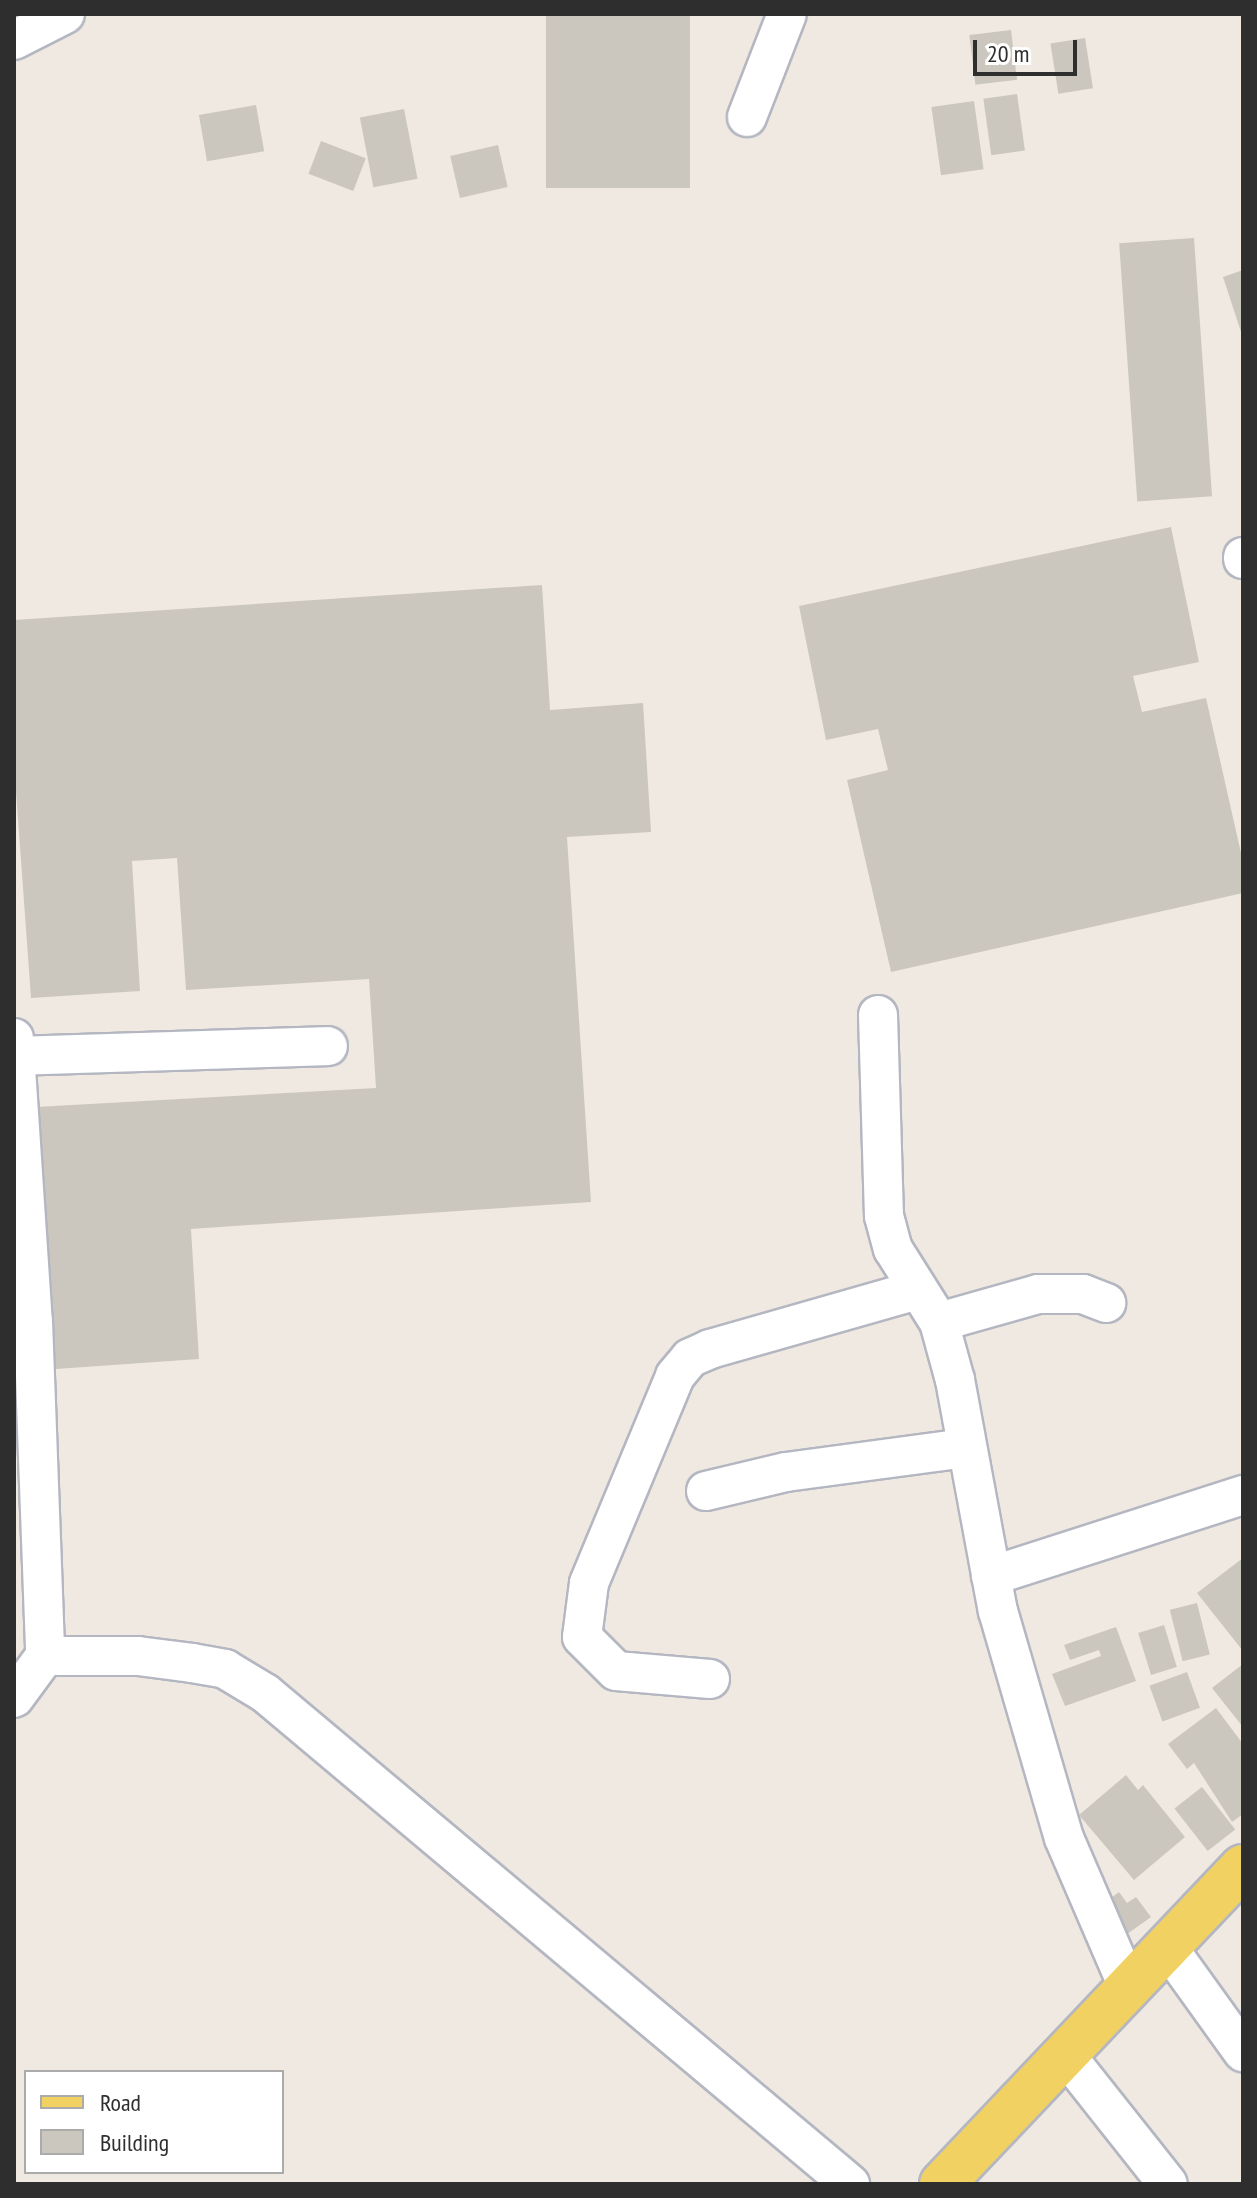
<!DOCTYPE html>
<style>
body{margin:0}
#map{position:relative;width:1257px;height:2198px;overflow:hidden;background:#efe9e1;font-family:"PT Sans Narrow",sans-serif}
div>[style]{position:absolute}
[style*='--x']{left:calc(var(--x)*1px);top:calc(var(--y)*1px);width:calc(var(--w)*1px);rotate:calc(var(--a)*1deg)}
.building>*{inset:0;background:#cbc7bf;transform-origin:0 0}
.roads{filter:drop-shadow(2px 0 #b4b7c1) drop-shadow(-2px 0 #b4b7c1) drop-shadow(0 2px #b4b7c1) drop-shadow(0 -2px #b4b7c1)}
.minor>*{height:38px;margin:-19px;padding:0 19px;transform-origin:19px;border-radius:19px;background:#fff}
.major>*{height:44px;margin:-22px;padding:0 22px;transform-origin:22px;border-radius:22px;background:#f2d163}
span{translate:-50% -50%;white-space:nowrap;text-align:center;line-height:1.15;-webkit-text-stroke:8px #fff;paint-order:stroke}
.frame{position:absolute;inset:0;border:16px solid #2e2e2e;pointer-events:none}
.legend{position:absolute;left:24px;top:2070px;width:260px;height:104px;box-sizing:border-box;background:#fff;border:2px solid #ababab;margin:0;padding:10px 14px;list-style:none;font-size:24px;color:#2e2e2e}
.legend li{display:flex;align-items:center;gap:16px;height:40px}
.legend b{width:40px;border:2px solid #ababab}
.scale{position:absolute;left:973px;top:40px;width:104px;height:36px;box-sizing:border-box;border:4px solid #2e2e2e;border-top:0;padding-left:10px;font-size:24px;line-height:28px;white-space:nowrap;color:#2e2e2e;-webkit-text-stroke:6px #fff;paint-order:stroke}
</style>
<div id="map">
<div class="building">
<div style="left:546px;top:14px;width:144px;height:174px"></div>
<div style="left:1011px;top:30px;width:50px;height:42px;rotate:83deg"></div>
<div style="left:1085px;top:38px;width:51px;height:35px;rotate:81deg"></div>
<div style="left:1017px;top:94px;width:57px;height:34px;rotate:82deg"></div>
<div style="left:974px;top:101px;width:69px;height:43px;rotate:82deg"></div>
<div style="left:256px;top:105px;width:47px;height:58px;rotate:80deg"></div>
<div style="left:404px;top:109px;width:71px;height:45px;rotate:79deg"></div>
<div style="left:321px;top:141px;width:48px;height:35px;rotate:21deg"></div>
<div style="left:498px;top:145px;width:43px;height:49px;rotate:77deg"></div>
<div style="left:1194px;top:238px;width:259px;height:75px;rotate:86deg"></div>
<div style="clip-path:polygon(1243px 270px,1243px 335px,1242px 335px,1223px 277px)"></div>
<div style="clip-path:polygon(1171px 527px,1199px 662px,1133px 676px,1142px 712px,1206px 698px,1243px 862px,1243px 893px,891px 972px,847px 780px,888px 770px,878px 729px,826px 740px,799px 606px)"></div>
<div style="clip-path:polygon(542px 585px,550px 710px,643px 703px,651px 832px,567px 837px,591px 1202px,191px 1229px,199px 1359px,56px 1369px,36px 1107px,376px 1088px,369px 979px,186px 990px,177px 858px,132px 861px,140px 991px,31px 998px,14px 764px,14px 620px)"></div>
<div style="clip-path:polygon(1243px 1558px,1243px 1651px,1197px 1593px)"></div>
<div style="left:1197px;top:1603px;width:53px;height:28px;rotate:76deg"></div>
<div style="left:1164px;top:1625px;width:44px;height:27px;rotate:73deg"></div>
<div style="clip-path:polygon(1116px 1627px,1136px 1681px,1065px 1706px,1052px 1674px,1101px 1656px,1099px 1650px,1070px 1660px,1064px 1645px)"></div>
<div style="clip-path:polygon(1243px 1664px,1243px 1727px,1212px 1688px)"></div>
<div style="left:1187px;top:1672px;width:38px;height:40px;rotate:70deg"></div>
<div style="clip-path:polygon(1216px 1708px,1243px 1744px,1243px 1814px,1232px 1822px,1194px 1763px,1187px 1769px,1168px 1744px)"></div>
<div style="clip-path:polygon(1126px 1775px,1138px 1790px,1143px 1785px,1185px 1837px,1134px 1880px,1079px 1815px)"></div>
<div style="left:1202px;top:1787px;width:54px;height:35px;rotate:52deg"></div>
<div style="clip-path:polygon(1119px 1892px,1127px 1903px,1136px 1897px,1151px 1917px,1123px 1937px,1100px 1906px)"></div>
</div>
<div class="roads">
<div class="minor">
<div style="--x:14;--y:40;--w:57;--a:-27"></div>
<div style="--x:747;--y:117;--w:110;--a:-68.8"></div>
<div style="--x:1243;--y:557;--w:2;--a:90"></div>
<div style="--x:878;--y:1015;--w:201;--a:88.3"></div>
<div style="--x:884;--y:1216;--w:34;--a:75"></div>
<div style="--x:893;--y:1249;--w:86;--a:57.8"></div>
<div style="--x:939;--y:1322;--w:60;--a:74.6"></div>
<div style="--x:955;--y:1380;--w:235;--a:79.5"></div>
<div style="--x:998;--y:1611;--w:236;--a:73.8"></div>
<div style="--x:1064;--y:1838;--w:159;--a:66.7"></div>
<div style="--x:14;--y:1038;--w:284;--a:86.2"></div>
<div style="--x:33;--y:1321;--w:335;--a:87.9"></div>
<div style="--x:45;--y:1656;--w:52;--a:126.4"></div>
<div style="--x:16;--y:1056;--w:312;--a:-1.8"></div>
<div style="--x:939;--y:1322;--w:103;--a:-15.8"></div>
<div style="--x:1038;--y:1294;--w:45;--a:0"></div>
<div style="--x:1083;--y:1294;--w:25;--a:21"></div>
<div style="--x:706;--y:1491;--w:82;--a:-13.4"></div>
<div style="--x:786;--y:1472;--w:182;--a:-7.6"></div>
<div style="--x:991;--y:1576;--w:265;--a:-17.8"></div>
<div style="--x:45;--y:1656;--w:93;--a:0"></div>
<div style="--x:138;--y:1656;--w:54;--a:7.4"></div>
<div style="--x:192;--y:1663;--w:34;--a:10"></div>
<div style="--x:225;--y:1669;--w:47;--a:31"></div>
<div style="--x:265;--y:1693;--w:764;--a:40.01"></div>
<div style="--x:710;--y:1679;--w:94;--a:-175.1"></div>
<div style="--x:616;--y:1671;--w:48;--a:-135"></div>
<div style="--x:582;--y:1637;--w:54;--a:-82.6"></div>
<div style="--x:589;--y:1583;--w:224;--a:-67.4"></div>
<div style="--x:675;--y:1376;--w:23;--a:-50"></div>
<div style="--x:690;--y:1358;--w:22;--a:-24"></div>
<div style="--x:710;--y:1349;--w:215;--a:-15.9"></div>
<div style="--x:1166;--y:1945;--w:132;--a:54.3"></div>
<div style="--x:1064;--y:2053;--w:167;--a:51.6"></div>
</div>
<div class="major">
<div style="--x:942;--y:2184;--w:437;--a:-46.5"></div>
</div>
</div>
<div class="frame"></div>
<ul class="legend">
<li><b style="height:10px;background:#f2d163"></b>Road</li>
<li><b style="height:22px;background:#cbc7bf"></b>Building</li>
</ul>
<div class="scale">20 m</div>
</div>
